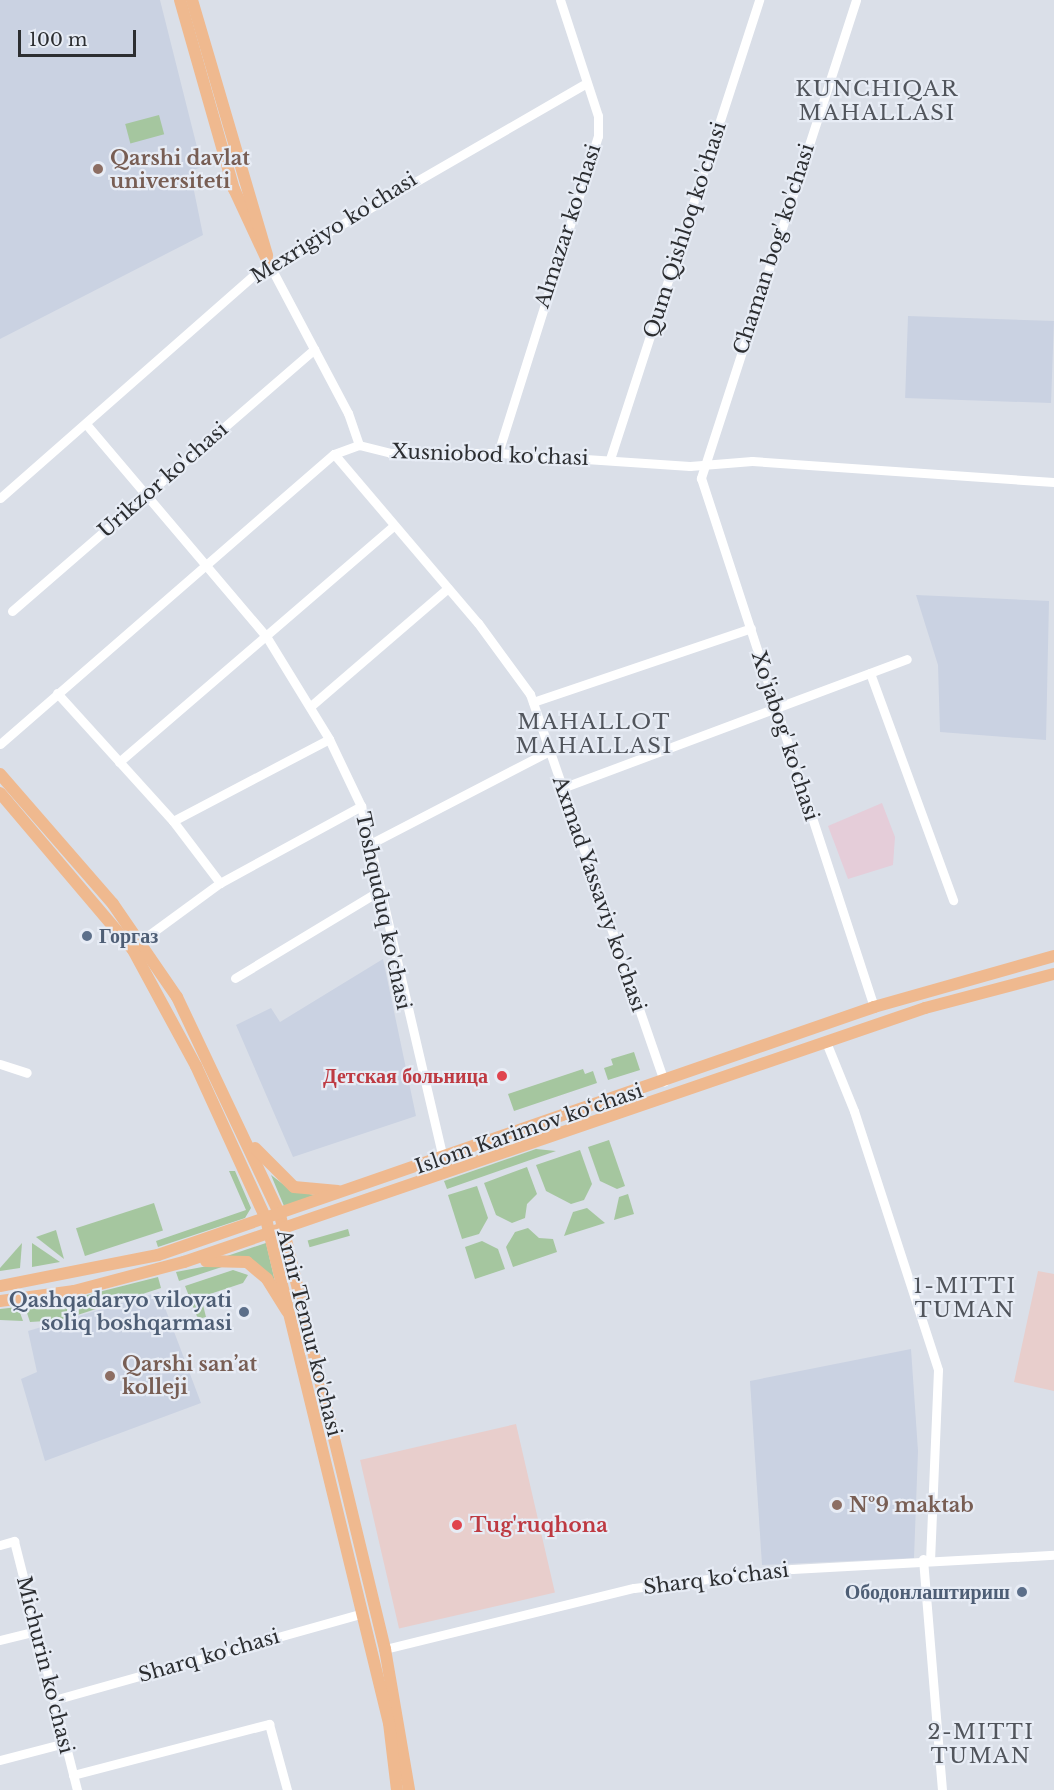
<!DOCTYPE html>
<meta charset="utf-8">
<style>
body{margin:0}
#map{position:relative;width:1054px;height:1790px;overflow:hidden;background:#dadfe8;font-family:"Libre Baskerville",serif}
div>[style]{position:absolute}
[style*='--x']{left:calc(var(--x)*1px);top:calc(var(--y)*1px);width:calc(var(--w)*1px);rotate:calc(var(--a)*1deg)}
.built>*{inset:0;background:#cad2e2;transform-origin:0 0}
.industrial>*{inset:0;background:#e5cdd9}
.medical>*{inset:0;background:#e8cecc;transform-origin:0 0}
.green>*{inset:0;background:#a5c69f;transform-origin:0 0}
.minor>*{height:9px;margin:-4.5px;padding:0 4.5px;transform-origin:4.5px;border-radius:4.5px;background:#fff}
.major>*{height:12px;margin:-6px;padding:0 6px;transform-origin:6px;border-radius:6px;background:#efb98f}
.dots>*{width:16px;height:16px;translate:-50% -50%;box-sizing:border-box;border:3px solid #e7ecf5;border-radius:50%}
span{translate:-50% -50%;white-space:nowrap;text-align:center;line-height:1.15;-webkit-text-stroke:4.5px #e7ecf5;paint-order:stroke}
.education-label{font-size:20px;color:#785e54;font-weight:700}
.left{translate:0 -50%;text-align:left}
.street-label{font-size:20px;color:#2c2e31}
.service-label{font-size:20px;color:#4e5e75;font-weight:700}
.right{translate:-100% -50%;text-align:right}
.health-label{font-size:20px;color:#be3a42;font-weight:700}
.neighbourhood-label{font-size:21px;color:#51555c;letter-spacing:1.5px}
.scale{position:absolute;left:18px;top:30px;width:118px;height:27px;box-sizing:border-box;border:3px solid #2c2e31;border-top:0;padding-left:8px;font-size:18px;line-height:21px;white-space:nowrap;color:#2c2e31;-webkit-text-stroke:4px #e7ecf5;paint-order:stroke}
</style>
<div id="map">
<div class="built">
<div style="clip-path:polygon(0 0,160px 0,202px 167px,190px 171px,203px 235px,0 339px)"></div>
<div style="left:908px;top:316px;width:146px;height:82px;rotate:2deg"></div>
<div style="clip-path:polygon(916px 595px,1049px 601px,1046px 740px,940px 732px,938px 665px)"></div>
<div style="clip-path:polygon(383px 959px,416px 1116px,293px 1157px,236px 1025px,271px 1008px,280px 1022px)"></div>
<div style="clip-path:polygon(159px 1292px,201px 1403px,45px 1461px,21px 1379px,37px 1372px,28px 1331px)"></div>
<div style="clip-path:polygon(911px 1349px,918px 1451px,914px 1558px,762px 1565px,750px 1381px)"></div>
</div>
<div class="industrial">
<div style="clip-path:polygon(882px 803px,895px 837px,893px 865px,848px 879px,828px 826px)"></div>
</div>
<div class="medical">
<div style="clip-path:polygon(1038px 1271px,1054px 1274px,1054px 1391px,1014px 1382px)"></div>
<div style="left:516px;top:1424px;width:173px;height:160px;rotate:77deg"></div>
</div>
<div class="green">
<div style="left:159px;top:115px;width:20px;height:35px;rotate:75deg"></div>
<div style="clip-path:polygon(634px 1052px,640px 1070px,608px 1080px,604px 1068px,613px 1065px,611px 1059px)"></div>
<div style="clip-path:polygon(583px 1069px,585px 1074px,593px 1071px,597px 1083px,514px 1111px,508px 1094px)"></div>
<div style="clip-path:polygon(609px 1140px,625px 1186px,617px 1189px,600px 1181px,588px 1147px)"></div>
<div style="clip-path:polygon(536px 1149px,556px 1151px,447px 1189px,444px 1181px)"></div>
<div style="clip-path:polygon(580px 1150px,592px 1184px,584px 1200px,571px 1204px,546px 1191px,536px 1165px)"></div>
<div style="clip-path:polygon(527px 1167px,537px 1194px,527px 1204px,525px 1218px,512px 1223px,496px 1215px,484px 1183px)"></div>
<div style="clip-path:polygon(229px 1171px,235px 1171px,251px 1208px,245px 1218px,158px 1247px,156px 1241px,246px 1210px)"></div>
<div style="clip-path:polygon(271px 1175px,292px 1191px,315px 1195px,284px 1206px)"></div>
<div style="clip-path:polygon(477px 1186px,488px 1218px,479px 1234px,462px 1239px,448px 1195px)"></div>
<div style="clip-path:polygon(628px 1194px,634px 1214px,614px 1220px,619px 1197px)"></div>
<div style="left:154px;top:1203px;width:29px;height:82px;rotate:72deg"></div>
<div style="clip-path:polygon(587px 1208px,605px 1223px,564px 1236px,573px 1212px)"></div>
<div style="clip-path:polygon(528px 1228px,539px 1238px,553px 1239px,557px 1252px,513px 1267px,506px 1247px,515px 1232px)"></div>
<div style="left:348px;top:1229px;width:7px;height:42px;rotate:74deg"></div>
<div style="clip-path:polygon(56px 1230px,64px 1259px,36px 1237px)"></div>
<div style="clip-path:polygon(482px 1241px,498px 1249px,505px 1269px,475px 1279px,465px 1247px)"></div>
<div style="clip-path:polygon(22px 1243px,20px 1268px,0 1271px,0 1268px)"></div>
<div style="clip-path:polygon(32px 1243px,60px 1262px,32px 1267px)"></div>
<div style="clip-path:polygon(266px 1243px,276px 1286px,227px 1256px)"></div>
<div style="clip-path:polygon(218px 1264px,228px 1265px,179px 1281px,176px 1272px)"></div>
<div style="clip-path:polygon(233px 1270px,248px 1275px,243px 1283px,201px 1297px,206px 1317px,198px 1319px,185px 1286px)"></div>
<div style="clip-path:polygon(158px 1277px,161px 1288px,62px 1320px,30px 1322px,25px 1307px,69px 1305px,83px 1296px)"></div>
<div style="clip-path:polygon(18px 1307px,23px 1321px,0 1320px,0 1309px)"></div>
</div>
<div class="minor">
<div style="--x:856;--y:0;--w:503;--a:107.97"></div>
<div style="--x:701;--y:478;--w:557;--a:71.89"></div>
<div style="--x:269;--y:264;--w:169;--a:62.1"></div>
<div style="--x:348;--y:413;--w:34;--a:71"></div>
<div style="--x:86;--y:424;--w:278;--a:49.7"></div>
<div style="--x:266;--y:636;--w:121;--a:58.5"></div>
<div style="--x:329;--y:739;--w:74;--a:64.5"></div>
<div style="--x:361;--y:806;--w:362;--a:76.9"></div>
<div style="--x:498;--y:453;--w:332;--a:-72.5"></div>
<div style="--x:598;--y:136;--w:20;--a:-90"></div>
<div style="--x:598;--y:116;--w:122;--a:-108.1"></div>
<div style="--x:334;--y:454;--w:222;--a:49.6"></div>
<div style="--x:478;--y:623;--w:88;--a:53.8"></div>
<div style="--x:530;--y:694;--w:410;--a:70.9"></div>
<div style="--x:610;--y:459;--w:483;--a:-72"></div>
<div style="--x:0;--y:498;--w:338;--a:-41.3"></div>
<div style="--x:254;--y:275;--w:380;--a:-30"></div>
<div style="--x:12;--y:611;--w:400;--a:-40.9"></div>
<div style="--x:870;--y:673;--w:242;--a:69.9"></div>
<div style="--x:57;--y:693;--w:173;--a:47.8"></div>
<div style="--x:173;--y:821;--w:78;--a:52.8"></div>
<div style="--x:533;--y:702;--w:230;--a:-18.7"></div>
<div style="--x:312;--y:705;--w:179;--a:-40.7"></div>
<div style="--x:0;--y:744;--w:442;--a:-41"></div>
<div style="--x:334;--y:454;--w:27;--a:-20"></div>
<div style="--x:359;--y:445;--w:32;--a:14"></div>
<div style="--x:390;--y:453;--w:108;--a:0"></div>
<div style="--x:498;--y:453;--w:192;--a:3.9"></div>
<div style="--x:690;--y:466;--w:62;--a:-4.6"></div>
<div style="--x:752;--y:461;--w:303;--a:4"></div>
<div style="--x:119;--y:762;--w:362;--a:-40.7"></div>
<div style="--x:562;--y:788;--w:368;--a:-20.5"></div>
<div style="--x:173;--y:821;--w:176;--a:-27.7"></div>
<div style="--x:368;--y:845;--w:206;--a:-27.4"></div>
<div style="--x:142;--y:940;--w:97;--a:-36.2"></div>
<div style="--x:220;--y:883;--w:161;--a:-28.6"></div>
<div style="--x:235;--y:978;--w:168;--a:-31.1"></div>
<div style="--x:826;--y:1042;--w:74;--a:67.9"></div>
<div style="--x:854;--y:1111;--w:272;--a:72"></div>
<div style="--x:938;--y:1370;--w:189;--a:92.4"></div>
<div style="--x:0;--y:1064;--w:28;--a:18"></div>
<div style="--x:0;--y:1545;--w:15;--a:-16"></div>
<div style="--x:14;--y:1541;--w:257;--a:75.8"></div>
<div style="--x:923;--y:1559;--w:232;--a:85.3"></div>
<div style="--x:0;--y:1640;--w:38;--a:-14"></div>
<div style="--x:385;--y:1649;--w:256;--a:-13.8"></div>
<div style="--x:634;--y:1588;--w:159;--a:-6.9"></div>
<div style="--x:792;--y:1569;--w:262;--a:-3.1"></div>
<div style="--x:54;--y:1700;--w:321;--a:-15.7"></div>
<div style="--x:0;--y:1760;--w:67;--a:-14.7"></div>
<div style="--x:73;--y:1775;--w:203;--a:-14.6"></div>
<div style="--x:269;--y:1724;--w:68;--a:74.7"></div>
</div>
<div class="major">
<div style="--x:180;--y:0;--w:197;--a:74.1"></div>
<div style="--x:234;--y:189;--w:83;--a:65"></div>
<div style="--x:192;--y:0;--w:266;--a:73.6"></div>
<div style="--x:0;--y:774;--w:172;--a:49"></div>
<div style="--x:113;--y:904;--w:113;--a:55.5"></div>
<div style="--x:177;--y:997;--w:241;--a:64.7"></div>
<div style="--x:280;--y:1215;--w:447;--a:76.4"></div>
<div style="--x:385;--y:1649;--w:143;--a:80.3"></div>
<div style="--x:0;--y:793;--w:206;--a:49.7"></div>
<div style="--x:133;--y:950;--w:132;--a:61.5"></div>
<div style="--x:196;--y:1066;--w:168;--a:65.4"></div>
<div style="--x:266;--y:1219;--w:519;--a:76.29"></div>
<div style="--x:389;--y:1723;--w:67;--a:83.2"></div>
<div style="--x:255;--y:1148;--w:55;--a:45"></div>
<div style="--x:294;--y:1187;--w:44;--a:5.2"></div>
<div style="--x:206;--y:1261;--w:41;--a:1.4"></div>
<div style="--x:247;--y:1262;--w:26;--a:40"></div>
<div style="--x:267;--y:1279;--w:38;--a:58"></div>
<div style="--x:0;--y:1286;--w:161;--a:-11.1"></div>
<div style="--x:158;--y:1255;--w:758;--a:-19.1"></div>
<div style="--x:874;--y:1007;--w:187;--a:-15.8"></div>
<div style="--x:0;--y:1301;--w:75;--a:-7.7"></div>
<div style="--x:74;--y:1291;--w:114;--a:-14.8"></div>
<div style="--x:184;--y:1262;--w:783;--a:-18.92"></div>
<div style="--x:925;--y:1008;--w:133;--a:-14.8"></div>
</div>
<div class="dots">
<div style="left:98px;top:169px;background:#8d6e63"></div>
<div style="left:87px;top:936px;background:#5c6f8a"></div>
<div style="left:502px;top:1076px;background:#e0444e"></div>
<div style="left:244px;top:1312px;background:#5c6f8a"></div>
<div style="left:110px;top:1376px;background:#8d6e63"></div>
<div style="left:837px;top:1505px;background:#8d6e63"></div>
<div style="left:457px;top:1525px;background:#e0444e"></div>
<div style="left:1022px;top:1592px;background:#5c6f8a"></div>
</div>
<div class="education-label">
<span class="left" style="left:110px;top:170px">Qarshi davlat<br>universiteti</span>
<span class="left" style="left:122px;top:1376px">Qarshi san’at<br>kolleji</span>
<span class="left" style="left:849px;top:1505px">№9 maktab</span>
</div>
<div class="street-label">
<span style="left:568px;top:226px;rotate:-72deg">Almazar ko'chasi</span>
<span style="left:334px;top:228px;rotate:-32deg">Mexrigiyo ko'chasi</span>
<span style="left:685px;top:230px;rotate:-72deg">Qum Qishloq ko'chasi</span>
<span style="left:774px;top:249px;rotate:-72deg">Chaman bog' ko'chasi</span>
<span style="left:490px;top:455px;rotate:2deg">Xusniobod ko'chasi</span>
<span style="left:163px;top:480px;rotate:-41deg">Urikzor ko'chasi</span>
<span style="left:785px;top:736px;rotate:72deg">Xo'jabog' ko'chasi</span>
<span style="left:599px;top:894px;rotate:71deg">Axmad Yassaviy ko'chasi</span>
<span style="left:383px;top:911px;rotate:78deg">Toshquduq ko'chasi</span>
<span style="left:529px;top:1129px;rotate:-19deg">Islom Karimov ko‘chasi</span>
<span style="left:309px;top:1333px;rotate:76deg">Amir Temur ko'chasi</span>
<span style="left:716px;top:1579px;rotate:-7deg">Sharq ko‘chasi</span>
<span style="left:209px;top:1656px;rotate:-16deg">Sharq ko'chasi</span>
<span style="left:45px;top:1665px;rotate:76deg">Michurin ko'chasi</span>
</div>
<div class="service-label">
<span class="left" style="left:99px;top:936px">Горгаз</span>
<span class="right" style="left:232px;top:1312px">Qashqadaryo viloyati<br>soliq boshqarmasi</span>
<span class="right" style="left:1010px;top:1592px">Ободонлаштириш</span>
</div>
<div class="health-label">
<span class="right" style="left:488px;top:1076px">Детская больница</span>
<span class="left" style="left:470px;top:1525px">Tug'ruqhona</span>
</div>
<div class="neighbourhood-label">
<span style="left:877px;top:101px">KUNCHIQAR<br>MAHALLASI</span>
<span style="left:594px;top:734px">MAHALLOT<br>MAHALLASI</span>
<span style="left:965px;top:1298px">1-MITTI<br>TUMAN</span>
<span style="left:981px;top:1744px">2-MITTI<br>TUMAN</span>
</div>
<div class="scale">100 m</div>
</div>
